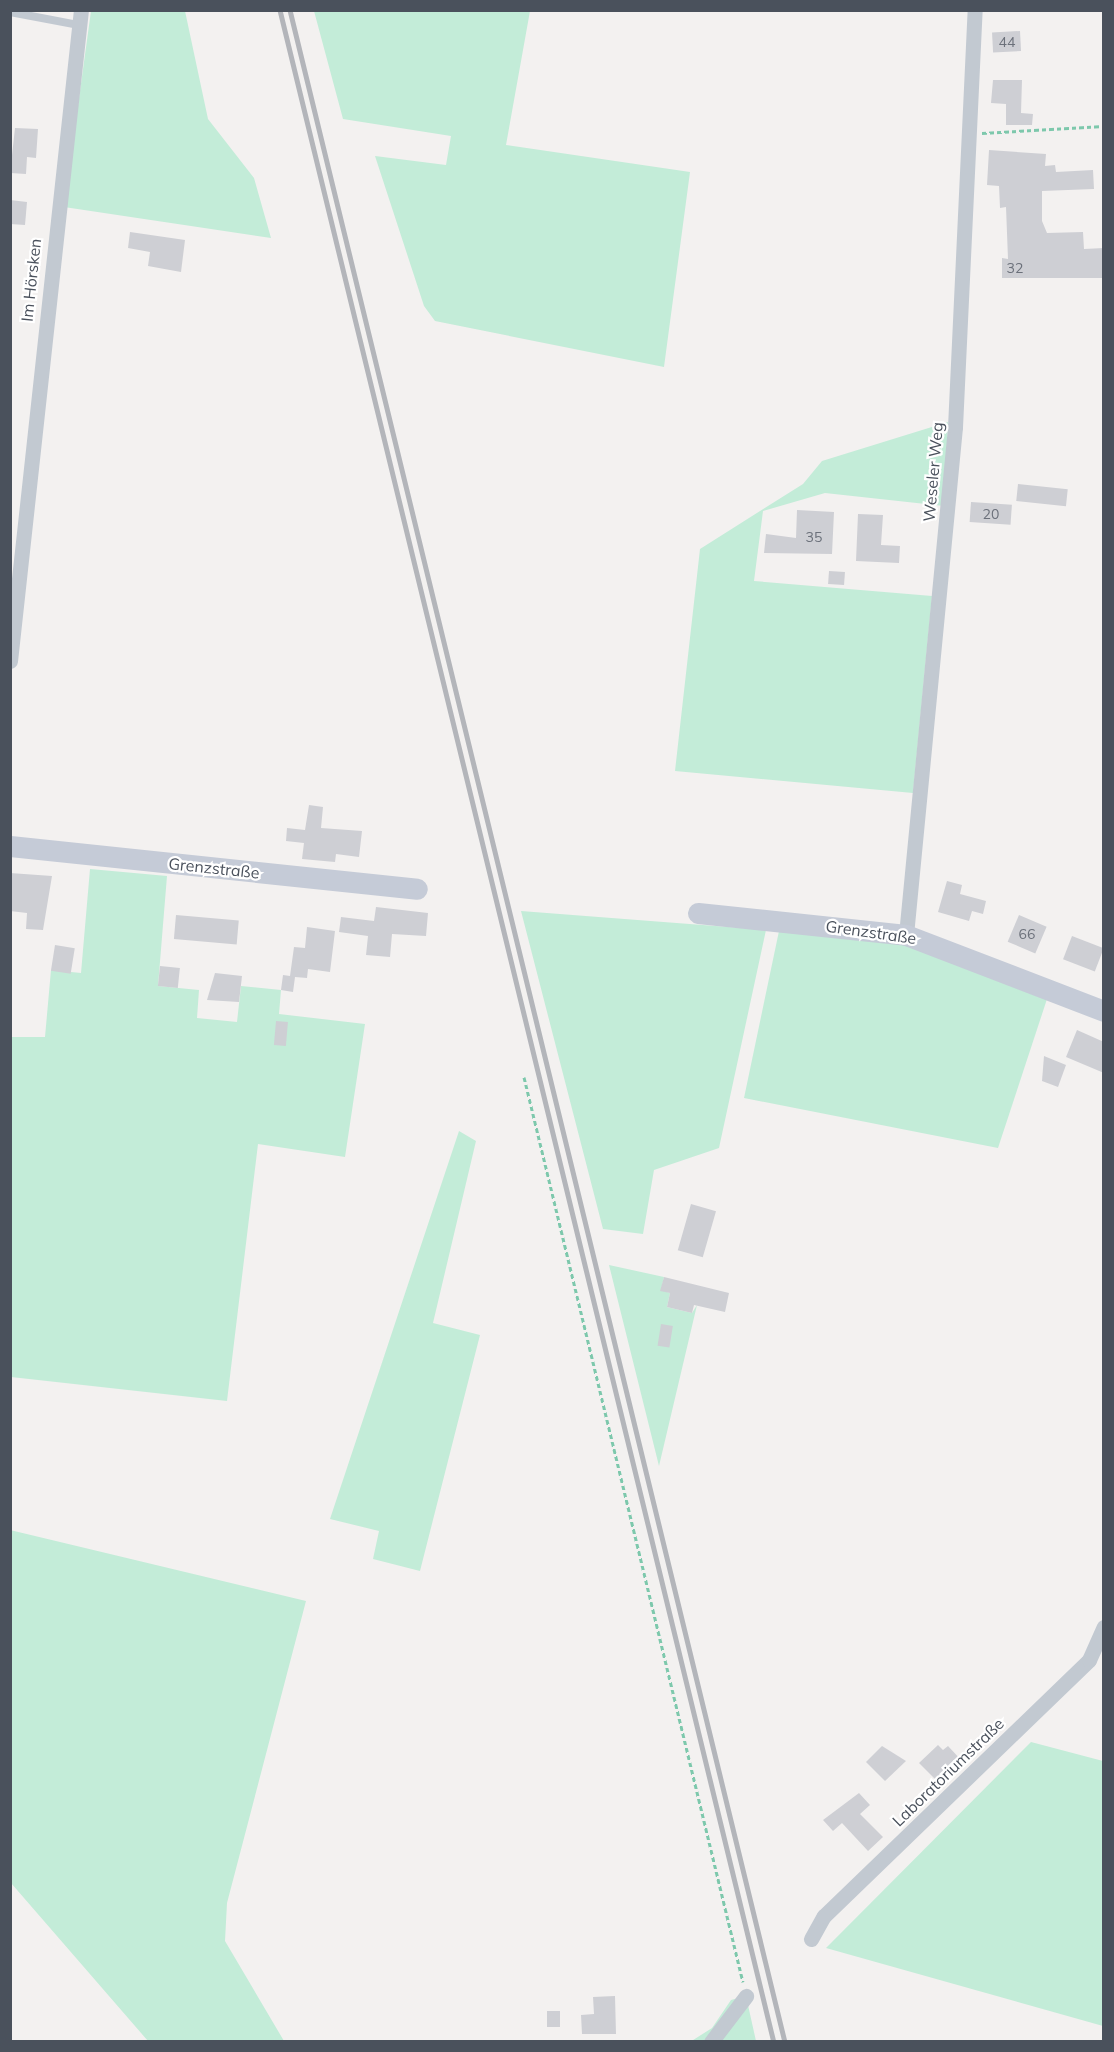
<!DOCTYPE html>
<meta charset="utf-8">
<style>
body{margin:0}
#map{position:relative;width:1114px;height:2052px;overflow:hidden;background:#f3f1f0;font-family:Mulish,sans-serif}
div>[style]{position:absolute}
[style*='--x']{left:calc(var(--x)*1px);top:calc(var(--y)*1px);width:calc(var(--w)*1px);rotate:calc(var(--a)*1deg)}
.green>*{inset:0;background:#c3ecd8}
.building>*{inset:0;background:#cecfd4;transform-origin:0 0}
.path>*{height:3px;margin-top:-1.5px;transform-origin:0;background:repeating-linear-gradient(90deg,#7dc8ac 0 4.5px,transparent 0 7.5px)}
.lane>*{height:8px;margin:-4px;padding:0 4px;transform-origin:4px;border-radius:4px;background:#c2c9d1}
.street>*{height:15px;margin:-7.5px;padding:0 7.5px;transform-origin:7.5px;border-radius:7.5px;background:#c2c9d1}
.secondary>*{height:21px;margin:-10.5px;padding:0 10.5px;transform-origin:10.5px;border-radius:10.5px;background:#c5cbd7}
.rail>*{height:4.5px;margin:-2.25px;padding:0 2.25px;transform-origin:2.25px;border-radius:2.25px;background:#b3b5ba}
span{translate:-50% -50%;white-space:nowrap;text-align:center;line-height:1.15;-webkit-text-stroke:4.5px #fff;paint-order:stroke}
.number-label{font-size:14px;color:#6b707a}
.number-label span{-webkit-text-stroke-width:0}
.street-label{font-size:16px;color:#4a515c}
.frame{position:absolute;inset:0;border:12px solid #4a515c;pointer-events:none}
</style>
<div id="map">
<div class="green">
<div style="clip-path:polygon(91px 11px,185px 11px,208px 119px,254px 178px,271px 238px,64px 207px)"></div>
<div style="clip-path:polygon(314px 11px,530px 11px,506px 145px,690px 172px,664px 367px,435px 321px,424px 306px,375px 156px,446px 165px,451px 136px,343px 119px)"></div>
<div style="clip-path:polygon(948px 422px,944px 506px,825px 493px,763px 511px,754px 581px,932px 596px,913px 793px,675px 771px,700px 549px,803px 484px,822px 461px)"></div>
<div style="clip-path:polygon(90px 869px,167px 876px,158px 986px,199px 990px,197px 1018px,237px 1022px,241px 986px,281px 990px,279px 1014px,365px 1024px,345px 1157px,258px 1144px,227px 1401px,11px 1377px,11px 1037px,45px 1037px,51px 970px,81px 973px)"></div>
<div style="clip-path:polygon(521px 911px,766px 930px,719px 1148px,654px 1170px,643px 1234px,603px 1229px)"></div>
<div style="clip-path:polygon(779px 931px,912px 944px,1047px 999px,998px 1148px,744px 1098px)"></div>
<div style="clip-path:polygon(459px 1131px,476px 1141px,433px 1323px,480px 1335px,420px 1571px,373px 1559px,379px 1531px,330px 1519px)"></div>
<div style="clip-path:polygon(609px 1265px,664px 1277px,661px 1290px,670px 1293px,667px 1307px,692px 1313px,697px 1305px,659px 1466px)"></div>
<div style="clip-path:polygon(10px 1530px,306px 1601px,227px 1903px,225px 1941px,284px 2041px,148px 2041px,11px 1883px)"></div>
<div style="clip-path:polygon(1031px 1742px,1103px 1761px,1103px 2026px,826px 1948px)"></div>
<div style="clip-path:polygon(746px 1996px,756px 2041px,690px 2042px,712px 2028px,731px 2000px)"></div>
</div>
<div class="building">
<div style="left:1020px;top:31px;width:20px;height:28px;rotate:87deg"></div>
<div style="clip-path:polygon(993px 80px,1022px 80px,1021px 113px,1033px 114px,1032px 125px,1006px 125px,1006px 104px,991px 103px)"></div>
<div style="clip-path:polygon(15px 128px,38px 129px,36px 158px,27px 157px,26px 174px,10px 173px)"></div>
<div style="clip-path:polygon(989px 150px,1046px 154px,1045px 166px,1055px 165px,1056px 172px,1093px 170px,1094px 189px,1042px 191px,1042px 221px,1047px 233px,1083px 232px,1084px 249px,1104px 248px,1104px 278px,1002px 278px,1002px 258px,1008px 259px,1006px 207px,1000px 208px,999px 186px,987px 185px)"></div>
<div style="clip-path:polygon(10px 200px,27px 202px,25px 225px,10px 224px)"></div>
<div style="clip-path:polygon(130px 232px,185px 240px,181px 272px,148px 266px,150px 252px,128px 248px)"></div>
<div style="left:1018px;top:484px;width:50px;height:17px;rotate:6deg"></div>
<div style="left:971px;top:502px;width:41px;height:20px;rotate:4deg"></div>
<div style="clip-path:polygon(797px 510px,834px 512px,832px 554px,764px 553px,766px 534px,796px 538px)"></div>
<div style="clip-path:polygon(858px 514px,883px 515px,881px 545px,900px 546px,899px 563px,856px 561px)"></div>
<div style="left:829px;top:571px;width:16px;height:13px;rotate:4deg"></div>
<div style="clip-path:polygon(309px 805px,323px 807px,321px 828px,362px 831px,359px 857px,336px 854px,335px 862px,302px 859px,304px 843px,286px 841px,287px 828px,305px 830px)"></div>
<div style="clip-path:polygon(10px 873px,52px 876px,43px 930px,26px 929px,27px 913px,10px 911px)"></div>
<div style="clip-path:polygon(947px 881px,962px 885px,960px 894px,986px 901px,983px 914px,972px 911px,969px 921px,938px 912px)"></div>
<div style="clip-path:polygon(376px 907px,428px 913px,426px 936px,392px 934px,390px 957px,366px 955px,368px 936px,339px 932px,341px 917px,374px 921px)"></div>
<div style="left:176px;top:915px;width:63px;height:24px;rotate:5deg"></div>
<div style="left:1019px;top:915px;width:30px;height:29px;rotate:23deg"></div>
<div style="clip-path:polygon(307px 927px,335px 931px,330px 972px,308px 969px,307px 978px,295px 977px,293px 992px,281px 990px,283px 975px,290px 976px,294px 947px,305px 948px)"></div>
<div style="left:1072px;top:936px;width:34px;height:25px;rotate:21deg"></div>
<div style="left:55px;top:945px;width:20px;height:26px;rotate:9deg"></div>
<div style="left:160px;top:966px;width:20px;height:20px;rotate:6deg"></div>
<div style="clip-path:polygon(215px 973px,242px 976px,239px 1002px,207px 1000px)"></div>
<div style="left:276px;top:1021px;width:12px;height:24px;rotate:5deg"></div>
<div style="clip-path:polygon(1077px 1030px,1104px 1042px,1104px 1073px,1066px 1057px)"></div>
<div style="clip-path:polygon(1044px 1056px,1066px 1065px,1058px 1087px,1042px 1081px)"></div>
<div style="left:691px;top:1204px;width:26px;height:48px;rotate:16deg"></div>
<div style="clip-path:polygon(664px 1277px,729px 1293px,725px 1312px,694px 1305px,692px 1313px,667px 1307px,670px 1293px,660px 1291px)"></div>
<div style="left:661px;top:1324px;width:12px;height:22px;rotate:9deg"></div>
<div style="clip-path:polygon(938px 1745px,943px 1750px,948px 1746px,962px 1761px,939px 1783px,919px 1763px)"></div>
<div style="clip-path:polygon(882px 1746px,906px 1761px,885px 1781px,866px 1762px)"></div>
<div style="clip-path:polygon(859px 1793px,870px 1805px,860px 1814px,883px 1837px,868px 1851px,842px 1823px,833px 1831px,823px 1820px)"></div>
<div style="clip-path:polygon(615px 1996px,616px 2034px,582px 2034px,581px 2015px,594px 2014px,593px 1997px)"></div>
<div style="left:547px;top:2011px;width:13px;height:16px"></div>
</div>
<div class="path">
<div style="--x:982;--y:133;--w:122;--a:-3.3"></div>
<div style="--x:524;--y:1077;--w:931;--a:76.4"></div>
</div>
<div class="lane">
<div style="--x:10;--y:12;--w:69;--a:10.8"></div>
</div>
<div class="street">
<div style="--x:10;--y:661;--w:655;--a:-83.78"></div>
<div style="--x:906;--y:935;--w:510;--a:-84.49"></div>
<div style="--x:955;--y:427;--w:417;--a:-87.3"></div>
<div style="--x:811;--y:1939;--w:26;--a:-61"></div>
<div style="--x:824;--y:1916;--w:368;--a:-44"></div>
<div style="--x:1089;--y:1660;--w:36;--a:-66"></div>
<div style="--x:711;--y:2042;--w:58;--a:-52.7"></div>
</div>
<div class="secondary">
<div style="--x:10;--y:846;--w:409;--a:6"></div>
<div style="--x:698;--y:913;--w:209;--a:6"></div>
<div style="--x:906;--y:935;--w:212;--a:21"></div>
</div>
<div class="rail">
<div style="--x:280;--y:10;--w:2091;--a:76.34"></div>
<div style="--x:290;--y:10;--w:2091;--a:76.31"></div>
</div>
<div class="number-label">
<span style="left:1007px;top:42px">44</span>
<span style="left:1015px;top:268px">32</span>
<span style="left:991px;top:514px">20</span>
<span style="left:814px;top:537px">35</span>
<span style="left:1027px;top:934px">66</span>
</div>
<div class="street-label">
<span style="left:31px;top:280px;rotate:-84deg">Im Hörsken</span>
<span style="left:933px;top:472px;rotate:-85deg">Weseler Weg</span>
<span style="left:214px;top:868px;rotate:6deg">Grenzstraße</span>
<span style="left:871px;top:932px;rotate:8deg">Grenzstraße</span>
<span style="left:948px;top:1772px;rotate:-44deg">Laboratoriumstraße</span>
</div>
<div class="frame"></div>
</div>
